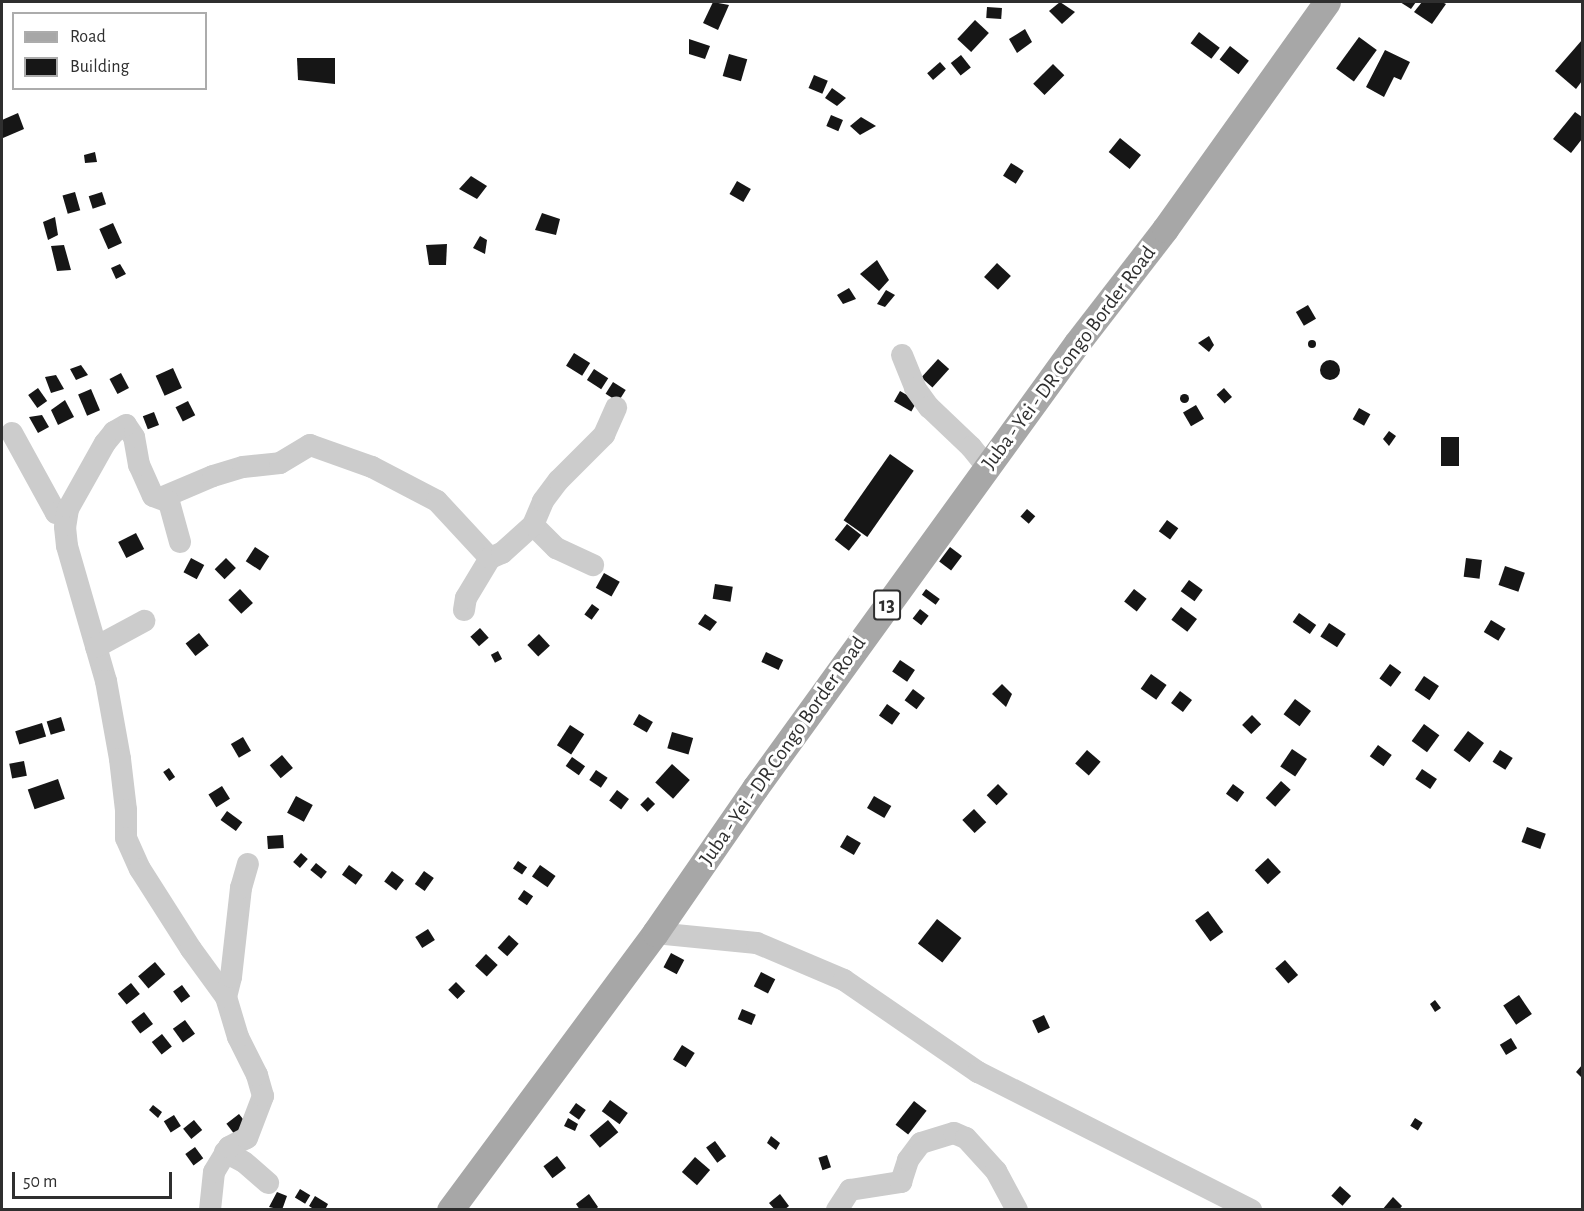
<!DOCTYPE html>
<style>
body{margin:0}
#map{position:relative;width:1584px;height:1211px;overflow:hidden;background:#fff;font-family:"Alegreya Sans",sans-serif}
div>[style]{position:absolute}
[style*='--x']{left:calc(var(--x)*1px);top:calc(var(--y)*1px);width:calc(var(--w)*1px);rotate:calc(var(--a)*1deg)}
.building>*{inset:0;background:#161616;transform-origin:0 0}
.round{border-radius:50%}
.minor>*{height:22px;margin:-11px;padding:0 11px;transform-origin:11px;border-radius:11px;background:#ccc}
.major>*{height:27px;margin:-13.5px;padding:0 13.5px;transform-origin:13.5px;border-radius:13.5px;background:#a7a7a7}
span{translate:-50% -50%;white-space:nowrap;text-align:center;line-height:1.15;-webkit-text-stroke:6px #fff;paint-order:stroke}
.shield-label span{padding:2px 4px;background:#fff;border:2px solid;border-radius:4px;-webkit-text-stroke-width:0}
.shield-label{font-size:20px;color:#2f2f2f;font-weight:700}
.street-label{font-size:21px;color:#2f2f2f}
.frame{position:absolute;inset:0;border:3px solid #2f2f2f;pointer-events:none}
.legend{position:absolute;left:12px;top:12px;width:195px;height:78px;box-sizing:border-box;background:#fff;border:2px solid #acacac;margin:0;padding:8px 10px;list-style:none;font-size:18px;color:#2f2f2f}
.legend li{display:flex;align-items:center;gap:12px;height:30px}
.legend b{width:30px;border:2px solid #acacac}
.scale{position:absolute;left:12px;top:1172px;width:160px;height:27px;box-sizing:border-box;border:3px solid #2f2f2f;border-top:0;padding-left:8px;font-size:18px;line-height:21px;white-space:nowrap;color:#2f2f2f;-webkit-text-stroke:4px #fff;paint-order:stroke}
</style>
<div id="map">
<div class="building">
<div style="clip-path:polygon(713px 2px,729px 5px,718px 30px,703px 23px)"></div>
<div style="clip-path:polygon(1060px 2px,1075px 12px,1062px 24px,1049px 11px)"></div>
<div style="clip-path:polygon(1400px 2px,1416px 2px,1411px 9px)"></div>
<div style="clip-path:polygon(1422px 2px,1442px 2px,1446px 4px,1432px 24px,1414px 12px)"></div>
<div style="left:987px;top:7px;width:15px;height:11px;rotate:4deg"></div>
<div style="left:975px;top:20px;width:19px;height:26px;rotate:43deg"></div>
<div style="clip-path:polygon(1025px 29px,1032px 42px,1017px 53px,1009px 39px)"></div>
<div style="left:1199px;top:32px;width:26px;height:14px;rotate:37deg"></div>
<div style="left:1359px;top:37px;width:22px;height:39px;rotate:36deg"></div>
<div style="clip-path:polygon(689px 39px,710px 46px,705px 59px,689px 54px)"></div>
<div style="clip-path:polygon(1582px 40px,1582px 81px,1576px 89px,1555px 71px)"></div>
<div style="left:1230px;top:46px;width:24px;height:17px;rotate:38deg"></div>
<div style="clip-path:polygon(1385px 50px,1410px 62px,1401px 80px,1394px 77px,1384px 97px,1366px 87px)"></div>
<div style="left:729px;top:54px;width:19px;height:23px;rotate:16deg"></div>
<div style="left:961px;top:55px;width:16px;height:13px;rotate:52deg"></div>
<div style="clip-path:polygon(297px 58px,335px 58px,335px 84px,298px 80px)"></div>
<div style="left:940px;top:62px;width:9px;height:17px;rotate:49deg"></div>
<div style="left:1053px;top:64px;width:16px;height:28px;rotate:45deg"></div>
<div style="left:814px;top:75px;width:15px;height:14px;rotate:23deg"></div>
<div style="clip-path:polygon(832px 88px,846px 98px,837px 106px,825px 98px)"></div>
<div style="clip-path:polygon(1575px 112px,1582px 117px,1582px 139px,1571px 153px,1553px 139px)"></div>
<div style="clip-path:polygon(18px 113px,24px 129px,3px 138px,2px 120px)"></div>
<div style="left:831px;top:115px;width:13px;height:12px;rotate:23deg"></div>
<div style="clip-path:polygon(861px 117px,876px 126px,860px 135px,850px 126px)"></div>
<div style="left:1120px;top:138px;width:27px;height:18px;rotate:39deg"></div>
<div style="clip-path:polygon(95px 152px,97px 162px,85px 163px,84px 155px)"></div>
<div style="left:1011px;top:163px;width:15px;height:15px;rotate:32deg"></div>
<div style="clip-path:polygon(471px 176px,487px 186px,477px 199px,459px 189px)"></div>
<div style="left:737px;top:181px;width:16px;height:15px;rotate:30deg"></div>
<div style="left:75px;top:192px;width:19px;height:13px;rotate:74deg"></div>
<div style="left:102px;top:192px;width:13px;height:14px;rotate:72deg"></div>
<div style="clip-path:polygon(542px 213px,560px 219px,556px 235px,535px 230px)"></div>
<div style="clip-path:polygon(55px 217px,58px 235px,48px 240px,43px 222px)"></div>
<div style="left:113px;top:223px;width:22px;height:15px;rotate:66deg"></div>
<div style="clip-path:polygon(480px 236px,487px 240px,485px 254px,473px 248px)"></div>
<div style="clip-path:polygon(447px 244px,446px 265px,429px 265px,426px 245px)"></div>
<div style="clip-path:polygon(64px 245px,71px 270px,57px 271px,51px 246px)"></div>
<div style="clip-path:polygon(877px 260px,889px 280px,879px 291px,860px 274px)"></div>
<div style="left:997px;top:263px;width:19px;height:19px;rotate:43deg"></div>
<div style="clip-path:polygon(120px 264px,126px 274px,116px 279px,111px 268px)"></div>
<div style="clip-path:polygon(849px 288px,856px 299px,843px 304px,837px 295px)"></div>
<div style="clip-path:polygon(886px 290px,895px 295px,885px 307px,877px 304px)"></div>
<div style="left:1308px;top:305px;width:16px;height:14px;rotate:60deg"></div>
<div style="clip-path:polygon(1209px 336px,1214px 345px,1209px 352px,1198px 343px)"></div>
<div class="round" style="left:1308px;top:340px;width:8px;height:8px"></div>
<div style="left:574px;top:353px;width:19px;height:15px;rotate:32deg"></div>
<div style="left:938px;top:359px;width:15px;height:25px;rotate:42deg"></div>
<div class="round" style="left:1320px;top:360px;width:20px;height:20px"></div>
<div style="clip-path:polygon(81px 365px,88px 375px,76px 380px,70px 369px)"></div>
<div style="left:173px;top:368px;width:22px;height:19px;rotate:66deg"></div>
<div style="left:594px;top:369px;width:17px;height:13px;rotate:33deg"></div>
<div style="left:121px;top:373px;width:17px;height:13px;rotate:62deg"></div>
<div style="clip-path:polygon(56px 375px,64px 389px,51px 393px,45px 377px)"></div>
<div style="left:613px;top:382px;width:15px;height:14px;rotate:32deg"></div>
<div style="left:38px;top:388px;width:16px;height:12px;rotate:55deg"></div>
<div style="left:1224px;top:388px;width:12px;height:10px;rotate:48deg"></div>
<div style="left:91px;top:389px;width:23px;height:14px;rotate:67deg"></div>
<div style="left:900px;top:391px;width:20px;height:12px;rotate:30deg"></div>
<div class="round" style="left:1179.5px;top:393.5px;width:9px;height:9px"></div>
<div style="clip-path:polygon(65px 400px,74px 417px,58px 425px,51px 410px)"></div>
<div style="left:188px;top:401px;width:16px;height:14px;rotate:63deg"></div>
<div style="left:1196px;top:405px;width:16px;height:15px;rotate:60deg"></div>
<div style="left:1359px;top:408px;width:13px;height:13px;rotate:29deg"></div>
<div style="left:154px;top:412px;width:14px;height:12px;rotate:69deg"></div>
<div style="clip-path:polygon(42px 415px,49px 427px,38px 433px,29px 417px)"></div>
<div style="clip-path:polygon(1389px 431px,1396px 436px,1389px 446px,1383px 439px)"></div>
<div style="left:1441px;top:437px;width:18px;height:29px"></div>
<div style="left:890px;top:454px;width:29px;height:81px;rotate:35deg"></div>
<div style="left:1027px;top:509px;width:11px;height:10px;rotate:41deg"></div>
<div style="left:1167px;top:520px;width:14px;height:14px;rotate:36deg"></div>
<div style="left:847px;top:524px;width:18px;height:20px;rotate:38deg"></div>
<div style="left:136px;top:533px;width:18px;height:20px;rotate:63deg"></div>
<div style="left:255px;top:547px;width:17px;height:17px;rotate:33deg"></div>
<div style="left:950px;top:547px;width:15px;height:18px;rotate:37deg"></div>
<div style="left:191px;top:558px;width:15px;height:16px;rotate:28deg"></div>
<div style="left:226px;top:558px;width:14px;height:16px;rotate:45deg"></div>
<div style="left:1466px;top:558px;width:16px;height:19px;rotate:7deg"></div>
<div style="left:1505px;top:566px;width:21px;height:20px;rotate:19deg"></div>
<div style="left:604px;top:573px;width:18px;height:17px;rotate:29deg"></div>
<div style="left:1189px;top:580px;width:17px;height:14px;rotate:36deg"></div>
<div style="left:715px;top:584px;width:18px;height:15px;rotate:9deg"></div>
<div style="left:240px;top:589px;width:19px;height:16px;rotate:47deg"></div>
<div style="left:926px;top:589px;width:17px;height:7px;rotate:36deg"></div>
<div style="left:1134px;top:589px;width:16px;height:16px;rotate:38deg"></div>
<div style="left:592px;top:604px;width:9px;height:13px;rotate:36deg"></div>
<div style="left:1181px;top:607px;width:20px;height:16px;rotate:37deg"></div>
<div style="left:920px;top:609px;width:11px;height:12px;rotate:38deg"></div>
<div style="left:1299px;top:613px;width:21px;height:11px;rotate:35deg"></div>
<div style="clip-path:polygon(705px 614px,717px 622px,710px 631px,698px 624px)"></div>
<div style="left:1491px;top:620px;width:17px;height:14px;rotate:31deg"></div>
<div style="left:1329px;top:623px;width:20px;height:16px;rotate:33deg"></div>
<div style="left:480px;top:628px;width:13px;height:13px;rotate:48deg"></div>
<div style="left:199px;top:633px;width:16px;height:17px;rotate:52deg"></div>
<div style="left:539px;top:634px;width:16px;height:16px;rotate:47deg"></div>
<div style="left:498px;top:651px;width:9px;height:8px;rotate:63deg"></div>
<div style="left:766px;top:652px;width:19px;height:11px;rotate:25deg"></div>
<div style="left:900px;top:660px;width:18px;height:14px;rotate:34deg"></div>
<div style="left:1390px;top:664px;width:14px;height:18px;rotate:36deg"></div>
<div style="left:1151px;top:674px;width:19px;height:18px;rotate:35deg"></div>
<div style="left:1424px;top:676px;width:18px;height:17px;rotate:34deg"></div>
<div style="clip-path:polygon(1002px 684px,1012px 694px,1006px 707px,992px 694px)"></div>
<div style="left:913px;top:689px;width:15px;height:14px;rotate:37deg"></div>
<div style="left:1180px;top:691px;width:15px;height:15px;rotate:37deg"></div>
<div style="left:1295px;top:699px;width:20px;height:19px;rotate:37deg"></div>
<div style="left:887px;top:704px;width:16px;height:14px;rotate:35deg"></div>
<div style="left:639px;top:714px;width:16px;height:12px;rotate:30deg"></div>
<div style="left:1252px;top:715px;width:13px;height:14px;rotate:45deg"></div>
<div style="left:61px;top:717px;width:14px;height:15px;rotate:73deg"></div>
<div style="left:42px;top:723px;width:14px;height:28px;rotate:73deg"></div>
<div style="left:1424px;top:724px;width:19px;height:21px;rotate:36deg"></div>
<div style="left:570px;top:725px;width:17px;height:24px;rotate:33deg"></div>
<div style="left:1468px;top:731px;width:20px;height:24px;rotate:37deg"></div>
<div style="left:672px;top:732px;width:22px;height:17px;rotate:16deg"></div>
<div style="left:243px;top:737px;width:16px;height:14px;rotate:60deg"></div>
<div style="left:1378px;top:745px;width:17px;height:14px;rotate:36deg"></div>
<div style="left:1292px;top:749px;width:18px;height:21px;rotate:34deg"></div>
<div style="left:1087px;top:750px;width:18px;height:18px;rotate:41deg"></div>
<div style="left:1500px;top:750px;width:15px;height:14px;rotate:32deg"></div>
<div style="left:282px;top:755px;width:17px;height:16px;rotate:50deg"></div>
<div style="left:572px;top:757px;width:16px;height:11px;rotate:35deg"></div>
<div style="left:24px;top:761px;width:15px;height:15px;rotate:79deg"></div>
<div style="left:672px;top:764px;width:24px;height:25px;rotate:42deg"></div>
<div style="left:169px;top:768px;width:11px;height:7px;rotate:56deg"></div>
<div style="left:1422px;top:769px;width:18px;height:12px;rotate:34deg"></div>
<div style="left:596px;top:770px;width:14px;height:12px;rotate:34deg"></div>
<div style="left:58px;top:779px;width:21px;height:32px;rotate:71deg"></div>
<div style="left:1281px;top:781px;width:13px;height:23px;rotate:42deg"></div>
<div style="left:998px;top:784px;width:14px;height:16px;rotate:45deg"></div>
<div style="left:1233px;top:784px;width:14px;height:12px;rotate:36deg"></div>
<div style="left:222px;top:786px;width:15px;height:16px;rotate:58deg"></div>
<div style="left:617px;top:790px;width:15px;height:13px;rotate:37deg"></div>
<div style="left:296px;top:796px;width:19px;height:19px;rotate:28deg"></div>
<div style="left:874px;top:796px;width:20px;height:14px;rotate:30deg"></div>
<div style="left:648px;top:797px;width:10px;height:11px;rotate:45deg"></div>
<div style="left:974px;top:809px;width:18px;height:16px;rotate:47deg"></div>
<div style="left:227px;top:811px;width:19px;height:11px;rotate:36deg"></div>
<div style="left:1527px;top:827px;width:20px;height:16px;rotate:20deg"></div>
<div style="left:283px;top:835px;width:13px;height:16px;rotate:86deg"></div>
<div style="left:847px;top:835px;width:16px;height:14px;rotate:30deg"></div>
<div style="left:301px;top:853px;width:9px;height:12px;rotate:41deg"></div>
<div style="left:1268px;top:858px;width:19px;height:18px;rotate:47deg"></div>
<div style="left:518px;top:861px;width:11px;height:9px;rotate:34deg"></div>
<div style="left:316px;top:863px;width:14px;height:9px;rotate:39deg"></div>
<div style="left:349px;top:865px;width:17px;height:12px;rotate:36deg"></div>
<div style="left:540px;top:865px;width:19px;height:14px;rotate:35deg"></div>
<div style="left:392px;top:871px;width:15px;height:13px;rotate:37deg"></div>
<div style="left:424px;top:871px;width:12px;height:16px;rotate:35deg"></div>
<div style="left:524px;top:890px;width:11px;height:11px;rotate:34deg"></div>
<div style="left:1208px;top:911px;width:26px;height:16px;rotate:54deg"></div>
<div style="left:937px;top:919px;width:31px;height:31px;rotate:38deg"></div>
<div style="left:428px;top:929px;width:13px;height:15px;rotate:58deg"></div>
<div style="left:509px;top:935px;width:13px;height:17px;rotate:42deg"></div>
<div style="left:671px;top:953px;width:15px;height:16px;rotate:28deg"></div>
<div style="left:486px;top:954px;width:16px;height:16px;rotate:43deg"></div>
<div style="left:1285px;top:960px;width:20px;height:13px;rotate:49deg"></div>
<div style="left:155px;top:962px;width:16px;height:22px;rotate:50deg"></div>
<div style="left:761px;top:972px;width:16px;height:16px;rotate:27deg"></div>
<div style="left:456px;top:982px;width:13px;height:11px;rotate:45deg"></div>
<div style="left:131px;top:983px;width:14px;height:17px;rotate:51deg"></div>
<div style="left:182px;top:985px;width:14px;height:11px;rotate:54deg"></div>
<div style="left:1519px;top:995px;width:23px;height:19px;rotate:56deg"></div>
<div style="clip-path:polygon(1435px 1000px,1441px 1008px,1435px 1012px,1430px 1004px)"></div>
<div style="left:742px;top:1009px;width:15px;height:11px;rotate:23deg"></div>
<div style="left:144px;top:1012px;width:15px;height:16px;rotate:53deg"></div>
<div style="left:1044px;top:1015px;width:14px;height:13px;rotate:65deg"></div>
<div style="left:185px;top:1020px;width:17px;height:15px;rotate:54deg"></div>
<div style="left:162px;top:1034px;width:16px;height:13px;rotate:52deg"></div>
<div style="left:1511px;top:1038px;width:12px;height:13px;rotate:59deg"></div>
<div style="left:682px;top:1045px;width:15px;height:17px;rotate:32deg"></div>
<div style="clip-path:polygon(1582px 1065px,1582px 1078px,1576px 1072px)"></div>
<div style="left:610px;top:1100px;width:22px;height:14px;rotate:36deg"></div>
<div style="left:914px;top:1101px;width:16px;height:30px;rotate:38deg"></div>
<div style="left:576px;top:1103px;width:12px;height:12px;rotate:35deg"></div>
<div style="clip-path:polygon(153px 1105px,162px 1112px,158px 1118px,149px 1110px)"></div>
<div style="left:239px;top:1114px;width:16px;height:16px;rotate:52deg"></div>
<div style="left:174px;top:1115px;width:13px;height:12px;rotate:58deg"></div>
<div style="clip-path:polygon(568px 1118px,578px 1124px,575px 1131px,564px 1126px)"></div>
<div style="left:1415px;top:1118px;width:9px;height:9px;rotate:32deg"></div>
<div style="left:194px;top:1120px;width:13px;height:14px;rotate:51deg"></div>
<div style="left:608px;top:1120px;width:16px;height:24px;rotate:50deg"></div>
<div style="clip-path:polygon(771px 1136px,780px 1143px,776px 1150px,767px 1143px)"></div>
<div style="left:715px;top:1141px;width:19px;height:11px;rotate:54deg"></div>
<div style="left:195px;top:1147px;width:14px;height:12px;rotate:54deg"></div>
<div style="left:827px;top:1155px;width:13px;height:9px;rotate:72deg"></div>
<div style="left:557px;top:1156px;width:15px;height:17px;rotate:53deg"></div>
<div style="left:695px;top:1157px;width:20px;height:20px;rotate:41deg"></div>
<div style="left:1340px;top:1186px;width:15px;height:13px;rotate:42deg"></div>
<div style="left:300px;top:1189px;width:12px;height:10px;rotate:31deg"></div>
<div style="clip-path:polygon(277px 1192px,287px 1196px,282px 1210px,269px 1207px)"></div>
<div style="clip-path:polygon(589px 1194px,598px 1207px,595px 1210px,580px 1210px,576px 1204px)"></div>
<div style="clip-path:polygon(780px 1194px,789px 1206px,784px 1210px,775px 1210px,769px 1203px)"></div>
<div style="clip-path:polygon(315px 1196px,328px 1204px,325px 1210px,315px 1210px,309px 1206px)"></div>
<div style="clip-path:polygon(1393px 1197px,1402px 1206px,1399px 1210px,1382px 1210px)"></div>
</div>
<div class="minor">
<div style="--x:902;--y:355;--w:35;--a:68"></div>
<div style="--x:915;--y:388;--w:24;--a:54"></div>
<div style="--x:929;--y:407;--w:58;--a:43.6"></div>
<div style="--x:971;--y:447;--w:26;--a:51"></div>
<div style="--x:12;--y:433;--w:91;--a:61.2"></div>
<div style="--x:56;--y:513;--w:11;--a:0"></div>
<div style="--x:161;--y:498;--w:56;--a:-22.9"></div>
<div style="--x:213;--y:476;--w:31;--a:-17"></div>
<div style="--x:243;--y:467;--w:37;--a:-6"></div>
<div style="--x:280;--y:463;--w:35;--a:-31"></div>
<div style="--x:310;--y:445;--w:66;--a:19.5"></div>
<div style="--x:372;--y:467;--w:73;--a:27.6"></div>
<div style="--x:437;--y:501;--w:78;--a:47.1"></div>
<div style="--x:533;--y:525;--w:33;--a:45"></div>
<div style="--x:556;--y:548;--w:41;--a:24.7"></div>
<div style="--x:180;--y:542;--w:41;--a:-105.4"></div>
<div style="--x:169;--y:502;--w:17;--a:-159"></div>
<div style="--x:153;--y:496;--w:34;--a:-114"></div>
<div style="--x:139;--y:465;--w:28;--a:-100"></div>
<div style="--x:134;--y:437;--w:14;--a:-124"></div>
<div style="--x:126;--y:425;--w:14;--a:150"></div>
<div style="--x:114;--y:432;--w:14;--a:129"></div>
<div style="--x:105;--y:443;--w:76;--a:119.3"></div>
<div style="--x:68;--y:509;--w:18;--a:99"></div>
<div style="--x:65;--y:527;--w:19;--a:84"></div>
<div style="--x:67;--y:546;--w:141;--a:73.9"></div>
<div style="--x:106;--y:681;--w:79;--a:79.8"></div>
<div style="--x:120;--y:759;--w:51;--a:83.3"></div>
<div style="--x:126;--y:810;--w:28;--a:90"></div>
<div style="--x:126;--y:838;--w:34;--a:66"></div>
<div style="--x:140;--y:869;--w:95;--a:57.5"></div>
<div style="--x:191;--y:949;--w:59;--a:53.9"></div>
<div style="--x:464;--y:610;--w:12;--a:-81"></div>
<div style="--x:466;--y:598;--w:47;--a:-59"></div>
<div style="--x:490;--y:558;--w:13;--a:-23"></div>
<div style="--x:502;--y:553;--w:42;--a:-42.1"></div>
<div style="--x:533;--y:525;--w:26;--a:-67"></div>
<div style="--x:543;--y:501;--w:26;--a:-53"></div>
<div style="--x:559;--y:480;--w:64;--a:-45"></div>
<div style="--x:604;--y:435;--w:30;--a:-66"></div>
<div style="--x:96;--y:647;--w:55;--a:-28.4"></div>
<div style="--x:655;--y:933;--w:102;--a:5.6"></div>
<div style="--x:757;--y:943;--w:95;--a:23"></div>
<div style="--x:844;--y:980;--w:163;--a:34.5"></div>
<div style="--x:978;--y:1072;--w:306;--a:26.8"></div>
<div style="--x:225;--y:1152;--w:21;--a:28"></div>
<div style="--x:244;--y:1162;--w:32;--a:41"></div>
<div style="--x:210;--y:1210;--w:38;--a:-84"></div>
<div style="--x:214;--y:1172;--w:29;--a:-59"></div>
<div style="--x:229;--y:1147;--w:20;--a:-27"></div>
<div style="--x:247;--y:1138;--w:45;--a:-69.1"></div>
<div style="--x:263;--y:1096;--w:22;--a:-106"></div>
<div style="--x:257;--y:1075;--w:42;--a:-116.6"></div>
<div style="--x:238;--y:1037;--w:42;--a:-106.7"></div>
<div style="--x:226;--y:997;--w:21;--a:-76"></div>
<div style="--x:231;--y:977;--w:90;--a:-83.6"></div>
<div style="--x:241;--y:888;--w:25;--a:-74"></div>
<div style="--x:837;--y:1210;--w:24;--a:-57"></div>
<div style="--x:850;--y:1190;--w:52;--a:-8.9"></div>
<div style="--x:901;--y:1182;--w:23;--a:-72"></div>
<div style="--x:908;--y:1160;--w:21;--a:-53"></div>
<div style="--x:921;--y:1143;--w:34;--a:-17"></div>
<div style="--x:954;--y:1133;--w:13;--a:23"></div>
<div style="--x:966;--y:1138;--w:45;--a:47.7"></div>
<div style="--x:996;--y:1171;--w:44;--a:61.7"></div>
</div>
<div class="major">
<div style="--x:450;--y:1210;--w:345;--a:-53.5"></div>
<div style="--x:655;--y:933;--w:176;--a:-55.4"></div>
<div style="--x:755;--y:788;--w:549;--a:-54.11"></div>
<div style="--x:1077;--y:343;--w:144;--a:-52.3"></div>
<div style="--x:1165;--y:229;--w:279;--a:-54.5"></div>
</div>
<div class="shield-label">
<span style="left:887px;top:605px">13</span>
</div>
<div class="street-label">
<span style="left:1069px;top:358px;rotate:-53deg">Juba - Yei - DR Congo Border Road</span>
<span style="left:783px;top:751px;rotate:-55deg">Juba - Yei - DR Congo Border Road</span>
</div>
<div class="frame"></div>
<ul class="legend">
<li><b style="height:8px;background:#a7a7a7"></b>Road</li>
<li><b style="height:16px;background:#161616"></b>Building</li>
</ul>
<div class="scale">50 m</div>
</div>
